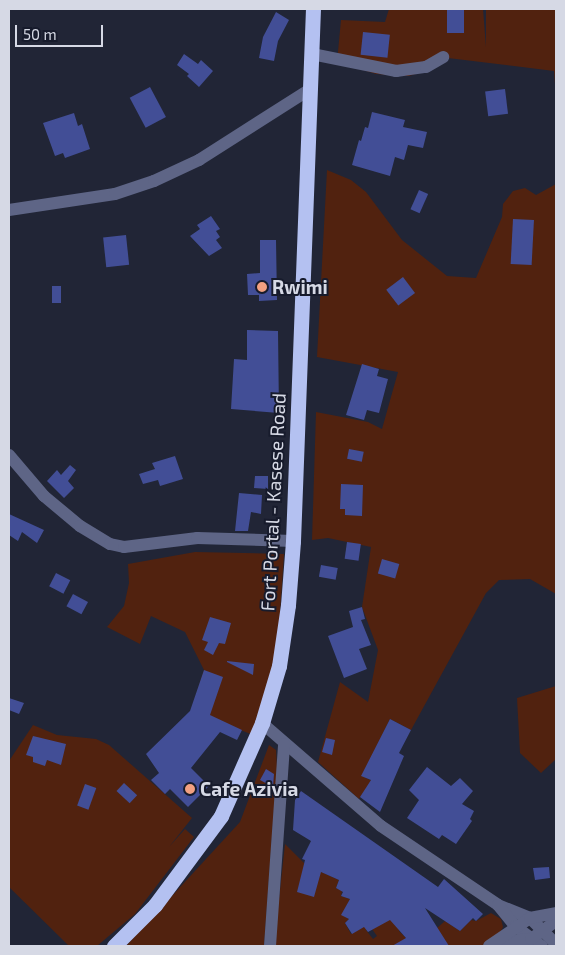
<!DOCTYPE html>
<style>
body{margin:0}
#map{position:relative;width:565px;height:955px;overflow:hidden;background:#212536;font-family:"Exo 2",sans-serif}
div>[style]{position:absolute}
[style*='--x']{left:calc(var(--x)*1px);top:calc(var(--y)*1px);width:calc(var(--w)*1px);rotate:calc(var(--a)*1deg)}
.green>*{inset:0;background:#51220f}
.building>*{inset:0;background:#424e96;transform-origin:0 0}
.minor>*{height:12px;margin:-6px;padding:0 6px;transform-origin:6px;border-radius:6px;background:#5e6586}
.highway>*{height:15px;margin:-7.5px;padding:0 7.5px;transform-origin:7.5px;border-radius:7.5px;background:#b4c1f1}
.dots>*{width:14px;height:14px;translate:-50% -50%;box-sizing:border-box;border:2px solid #171b2c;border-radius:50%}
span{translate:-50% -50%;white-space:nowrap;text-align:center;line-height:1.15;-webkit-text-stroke:4px #171b2c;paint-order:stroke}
.poi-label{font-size:19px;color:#d6d9e5;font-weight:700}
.left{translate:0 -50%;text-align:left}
.street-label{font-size:19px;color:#d6d9e5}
.frame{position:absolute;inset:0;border:10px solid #d6d9e5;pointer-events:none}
.scale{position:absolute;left:15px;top:25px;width:88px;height:22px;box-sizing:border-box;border:2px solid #d6d9e5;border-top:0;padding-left:6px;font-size:15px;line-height:18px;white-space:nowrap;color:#d6d9e5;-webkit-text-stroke:4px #171b2c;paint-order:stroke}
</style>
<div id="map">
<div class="green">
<div style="clip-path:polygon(389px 9px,483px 9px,486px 47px,486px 9px,556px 9px,556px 98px,554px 71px,448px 58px,437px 67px,409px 76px,376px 74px,337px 62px,341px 20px,385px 22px)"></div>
<div style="clip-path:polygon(327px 170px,351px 180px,366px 192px,402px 240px,447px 276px,476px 278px,502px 217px,503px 204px,513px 191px,525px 188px,536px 195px,556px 184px,556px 594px,530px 579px,499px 580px,486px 593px,411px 730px,390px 719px,362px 776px,384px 787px,363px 793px,359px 799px,318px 762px,340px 682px,368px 702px,378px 650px,362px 607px,371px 547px,328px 538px,312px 540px,316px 412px,368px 422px,382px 429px,398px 372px,317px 357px)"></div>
<div style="clip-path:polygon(195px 552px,284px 554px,277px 657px,253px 735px,191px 710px,204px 670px,185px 632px,151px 616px,140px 644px,107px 627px,124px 606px,129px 583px,128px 564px)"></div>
<div style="clip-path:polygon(556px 686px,556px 759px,541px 773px,520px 753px,517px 698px)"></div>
<div style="clip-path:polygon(33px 725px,57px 735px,96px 739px,109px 745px,192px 818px,169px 847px,185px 829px,194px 837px,135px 914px,97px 946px,69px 946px,9px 887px,9px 761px)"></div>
<div style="clip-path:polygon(269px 745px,276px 750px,277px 768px,264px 946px,126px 946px,240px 822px)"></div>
<div style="clip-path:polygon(285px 844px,306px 865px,339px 880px,336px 888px,342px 891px,341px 896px,350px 899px,342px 915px,349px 919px,345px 923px,351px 934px,369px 924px,366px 930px,373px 939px,377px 936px,372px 929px,398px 915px,399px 931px,406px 938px,395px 946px,274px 946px)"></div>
<div style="clip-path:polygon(491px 913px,501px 919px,503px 927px,498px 937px,486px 946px,448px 946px,437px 928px,445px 921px,460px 931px,471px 920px,476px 921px)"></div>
</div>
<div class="building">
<div style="left:447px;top:9px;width:17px;height:24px"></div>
<div style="clip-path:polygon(276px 12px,289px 20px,278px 41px,274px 61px,259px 58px,263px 37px)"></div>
<div style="left:363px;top:32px;width:27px;height:23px;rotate:6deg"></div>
<div style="clip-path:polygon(184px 54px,198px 64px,201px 60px,213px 71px,199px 87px,187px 76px,189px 74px,177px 65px)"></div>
<div style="left:150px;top:87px;width:34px;height:23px;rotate:62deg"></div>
<div style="left:505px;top:89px;width:25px;height:20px;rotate:83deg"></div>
<div style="clip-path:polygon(372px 112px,405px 120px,403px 127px,427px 132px,423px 148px,408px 145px,404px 160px,395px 157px,390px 176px,352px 165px,359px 140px,361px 141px,365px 127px,368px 128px)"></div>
<div style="clip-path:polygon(74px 113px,78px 126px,82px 124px,90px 149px,65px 158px,63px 153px,55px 156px,43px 123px)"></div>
<div style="left:419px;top:190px;width:10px;height:21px;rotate:24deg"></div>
<div style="clip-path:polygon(211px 216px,220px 229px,216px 231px,220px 237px,216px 240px,222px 248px,209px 256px,190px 236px,200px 229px,197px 225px)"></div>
<div style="left:513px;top:219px;width:21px;height:45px;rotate:3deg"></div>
<div style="left:126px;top:235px;width:30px;height:23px;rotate:84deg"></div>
<div style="clip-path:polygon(260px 240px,276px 240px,277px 300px,259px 301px,259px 295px,248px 295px,247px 274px,260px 273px)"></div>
<div style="left:403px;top:277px;width:20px;height:21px;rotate:53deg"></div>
<div style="left:52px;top:286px;width:9px;height:17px"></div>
<div style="clip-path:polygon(247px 330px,278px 331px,279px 413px,231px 409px,234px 359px,247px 360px)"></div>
<div style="clip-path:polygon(362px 364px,379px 369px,377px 376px,388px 379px,379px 413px,367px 410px,364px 420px,346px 415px)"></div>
<div style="left:349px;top:449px;width:15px;height:10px;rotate:11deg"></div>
<div style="clip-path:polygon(175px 456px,183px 479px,160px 486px,158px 480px,143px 484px,139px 474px,155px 469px,152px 463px)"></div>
<div style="clip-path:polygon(70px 465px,76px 470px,68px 481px,74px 488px,64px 498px,47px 481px,57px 470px,61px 475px)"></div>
<div style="clip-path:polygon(255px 476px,268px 476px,268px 489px,254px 488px)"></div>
<div style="clip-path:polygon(341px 484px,363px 485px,362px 516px,345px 515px,345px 509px,340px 509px)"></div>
<div style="clip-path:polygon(239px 493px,262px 495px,261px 514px,251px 512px,248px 531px,235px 531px)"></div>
<div style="clip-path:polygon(9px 514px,44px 530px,37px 543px,22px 532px,18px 541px,9px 535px)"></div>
<div style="left:347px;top:542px;width:14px;height:17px;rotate:8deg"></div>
<div style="left:382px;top:559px;width:18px;height:15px;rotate:16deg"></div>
<div style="left:321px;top:565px;width:17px;height:12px;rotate:10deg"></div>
<div style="left:56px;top:573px;width:16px;height:15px;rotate:27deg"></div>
<div style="left:73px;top:594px;width:17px;height:14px;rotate:28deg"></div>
<div style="clip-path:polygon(362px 607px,365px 619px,361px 620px,371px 645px,359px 649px,367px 669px,344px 678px,328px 636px,353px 627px,349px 611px)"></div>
<div style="clip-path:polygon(210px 617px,231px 623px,225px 644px,219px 643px,213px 655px,204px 650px,208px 642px,202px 640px)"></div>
<div style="clip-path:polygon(227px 661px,254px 664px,253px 675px,227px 662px)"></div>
<div style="clip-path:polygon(204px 670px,223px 677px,210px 715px,242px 730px,237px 740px,220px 732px,191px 768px,209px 786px,188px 807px,170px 789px,165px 794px,151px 780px,159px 773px,146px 754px,190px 711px)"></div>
<div style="clip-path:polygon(9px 698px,24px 703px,19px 714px,9px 710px)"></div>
<div style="clip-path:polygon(390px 719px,411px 730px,399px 753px,404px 756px,380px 812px,360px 797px,371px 780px,361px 776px)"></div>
<div style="clip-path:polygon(33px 736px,66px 744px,61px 765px,47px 760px,45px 766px,33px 762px,33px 757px,26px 755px)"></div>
<div style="clip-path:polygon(326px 738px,335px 740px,332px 755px,322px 752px)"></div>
<div style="clip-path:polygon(427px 767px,451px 786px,460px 778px,473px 791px,462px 804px,474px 811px,470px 819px,472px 821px,456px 844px,442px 835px,439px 839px,407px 818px,419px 800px,409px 790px)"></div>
<div style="clip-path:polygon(266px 769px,274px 774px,273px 787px,260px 780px)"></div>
<div style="left:124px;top:783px;width:18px;height:11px;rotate:43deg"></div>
<div style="left:85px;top:784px;width:12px;height:23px;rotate:20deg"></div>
<div style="clip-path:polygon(301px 791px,438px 887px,444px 879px,483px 914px,476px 921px,473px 918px,460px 931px,425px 908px,449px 946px,392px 946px,406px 938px,390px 920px,368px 932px,364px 927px,352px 934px,345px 923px,349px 919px,341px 915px,350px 899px,341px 896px,343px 892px,336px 888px,339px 880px,321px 872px,314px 897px,297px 892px,305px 860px,302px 859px,311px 841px,293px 830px,295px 800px)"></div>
<div style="clip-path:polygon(549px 867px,550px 878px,535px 880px,533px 868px)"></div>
</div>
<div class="minor">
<div style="--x:312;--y:54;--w:86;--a:11.4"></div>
<div style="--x:396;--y:71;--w:30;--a:-8"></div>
<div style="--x:426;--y:67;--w:20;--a:-30"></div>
<div style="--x:9;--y:210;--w:107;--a:-8.6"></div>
<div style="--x:115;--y:194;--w:41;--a:-18.4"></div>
<div style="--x:154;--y:181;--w:50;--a:-25"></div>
<div style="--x:199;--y:160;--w:134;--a:-32.5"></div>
<div style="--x:9;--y:455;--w:54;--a:49.5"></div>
<div style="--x:44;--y:496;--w:47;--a:39.8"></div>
<div style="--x:80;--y:526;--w:35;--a:31"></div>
<div style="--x:110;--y:544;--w:14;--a:12"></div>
<div style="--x:124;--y:547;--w:74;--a:-7"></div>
<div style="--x:197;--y:538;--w:96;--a:1.8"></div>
<div style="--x:262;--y:723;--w:157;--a:40.9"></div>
<div style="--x:381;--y:826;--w:141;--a:34"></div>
<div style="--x:498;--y:905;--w:35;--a:22"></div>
<div style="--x:530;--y:918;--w:37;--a:45"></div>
<div style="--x:498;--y:905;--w:27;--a:51"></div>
<div style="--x:515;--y:926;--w:34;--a:37"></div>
<div style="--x:496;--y:943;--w:35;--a:-7"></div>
<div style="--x:531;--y:939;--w:31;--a:-36"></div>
<div style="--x:270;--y:946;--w:202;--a:-86"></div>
<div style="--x:489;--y:946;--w:50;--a:-34.3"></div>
<div style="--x:530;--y:918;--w:26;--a:-11"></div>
</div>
<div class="highway">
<div style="--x:114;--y:946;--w:58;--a:-45"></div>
<div style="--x:155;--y:905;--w:111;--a:-53.4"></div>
<div style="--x:221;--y:816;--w:102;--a:-66.2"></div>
<div style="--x:262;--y:723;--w:59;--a:-73.4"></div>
<div style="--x:279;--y:666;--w:62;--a:-81.6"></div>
<div style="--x:288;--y:605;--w:64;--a:-85.5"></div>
<div style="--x:293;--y:541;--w:532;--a:-87.85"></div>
</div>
<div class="dots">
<div style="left:262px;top:287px;background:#f2a081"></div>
<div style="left:190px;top:789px;background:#f2a081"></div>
</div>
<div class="poi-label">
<span class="left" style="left:272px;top:287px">Rwimi</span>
<span class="left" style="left:200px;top:789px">Cafe Azivia</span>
</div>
<div class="street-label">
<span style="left:273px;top:502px;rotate:-87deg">Fort Portal - Kasese Road</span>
</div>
<div class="frame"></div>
<div class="scale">50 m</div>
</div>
